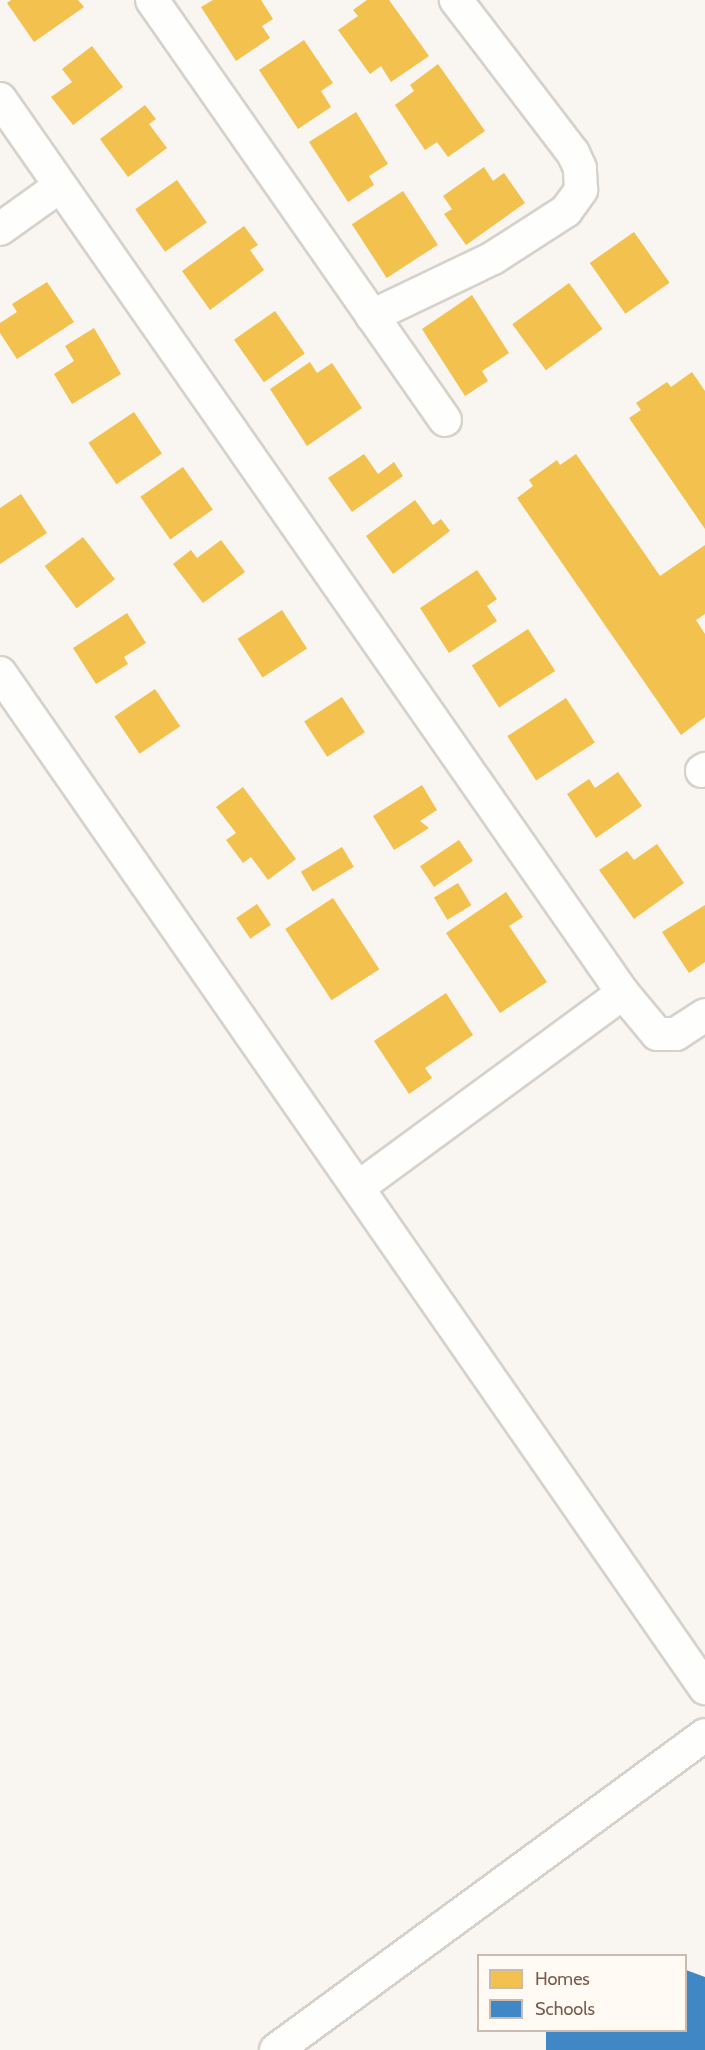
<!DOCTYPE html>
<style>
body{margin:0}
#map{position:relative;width:705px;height:2050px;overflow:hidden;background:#f9f5f0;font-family:Cabin,sans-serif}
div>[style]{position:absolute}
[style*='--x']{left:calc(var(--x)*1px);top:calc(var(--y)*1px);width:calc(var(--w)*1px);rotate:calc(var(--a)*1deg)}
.homes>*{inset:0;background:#f2c14e;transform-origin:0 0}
.schools>*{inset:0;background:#3f88c5}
.roads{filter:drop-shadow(2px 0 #d7d1cb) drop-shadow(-2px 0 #d7d1cb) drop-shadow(0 2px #d7d1cb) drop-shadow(0 -2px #d7d1cb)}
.minor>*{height:32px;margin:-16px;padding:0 16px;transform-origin:16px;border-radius:16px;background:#fefefd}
span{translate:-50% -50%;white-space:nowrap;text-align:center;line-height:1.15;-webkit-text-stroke:6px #fffaf3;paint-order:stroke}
.legend{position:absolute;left:477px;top:1954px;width:210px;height:78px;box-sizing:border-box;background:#fffaf3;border:2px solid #cabbb1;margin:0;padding:8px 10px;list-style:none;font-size:18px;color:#7a5c4d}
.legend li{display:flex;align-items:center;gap:12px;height:30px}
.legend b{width:30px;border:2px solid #cabbb1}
</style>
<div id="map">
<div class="homes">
<div style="clip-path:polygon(11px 0,78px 0,84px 7px,34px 42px,7px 3px)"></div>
<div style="clip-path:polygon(213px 0,261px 0,273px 19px,262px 26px,270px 38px,236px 61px,201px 7px)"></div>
<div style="clip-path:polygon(367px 0,389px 0,429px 56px,391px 82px,381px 66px,370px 74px,338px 30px,358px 16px,353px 10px)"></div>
<div style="clip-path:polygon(304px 40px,333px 83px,321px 91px,331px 107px,298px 129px,259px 70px)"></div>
<div style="clip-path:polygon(92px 46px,123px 87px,73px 125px,51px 97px,72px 82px,62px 69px)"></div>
<div style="clip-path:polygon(438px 64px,485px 131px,448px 157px,437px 142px,425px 150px,395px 105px,414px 91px,410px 85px)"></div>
<div style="clip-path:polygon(145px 105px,156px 119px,149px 124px,167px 148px,128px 177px,100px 139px)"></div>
<div style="clip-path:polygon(356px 112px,388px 164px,369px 176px,374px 185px,348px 202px,309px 142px)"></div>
<div style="clip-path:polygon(484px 167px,493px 181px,504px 173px,525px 203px,466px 245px,444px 214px,452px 209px,443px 196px)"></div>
<div style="left:177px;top:180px;width:52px;height:51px;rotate:55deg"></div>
<div style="left:403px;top:191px;width:64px;height:61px;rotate:57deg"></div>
<div style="clip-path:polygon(244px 226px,258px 245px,250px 250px,264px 270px,210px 310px,182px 271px)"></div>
<div style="left:634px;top:232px;width:62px;height:54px;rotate:55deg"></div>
<div style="clip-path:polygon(47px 282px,74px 322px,17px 359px,0 333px,0 323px,17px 312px,12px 304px)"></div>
<div style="left:569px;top:283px;width:57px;height:70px;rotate:54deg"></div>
<div style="clip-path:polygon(472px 295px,509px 353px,482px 371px,488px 381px,465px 396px,422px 329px)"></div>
<div style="left:275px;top:311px;width:52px;height:50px;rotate:55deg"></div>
<div style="clip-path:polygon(94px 328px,121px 374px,72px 404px,54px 374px,74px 361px,65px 346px)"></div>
<div style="clip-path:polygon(310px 362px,317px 373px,332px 363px,362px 408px,307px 446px,270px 389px)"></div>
<div style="clip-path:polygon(692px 372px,705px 391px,705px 529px,629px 418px,641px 410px,636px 403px,667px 382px,671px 387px)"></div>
<div style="left:134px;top:412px;width:50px;height:55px;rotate:56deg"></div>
<div style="clip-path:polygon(364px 454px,378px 474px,394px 462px,403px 476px,352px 512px,328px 478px)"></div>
<div style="clip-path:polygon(576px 454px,660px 576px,705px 545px,705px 614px,696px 620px,705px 634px,705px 717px,681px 735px,517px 498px,533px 486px,529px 480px,557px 460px,560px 465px)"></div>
<div style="left:183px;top:467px;width:52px;height:52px;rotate:55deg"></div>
<div style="clip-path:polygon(21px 494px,47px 533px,0 564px,0 508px)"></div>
<div style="clip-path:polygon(415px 500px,433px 525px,441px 519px,450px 531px,393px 574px,366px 536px)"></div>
<div style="left:83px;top:537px;width:53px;height:48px;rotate:53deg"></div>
<div style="clip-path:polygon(221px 540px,245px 572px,203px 603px,173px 564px,191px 550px,197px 558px)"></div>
<div style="clip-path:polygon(477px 570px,497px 599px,487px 606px,497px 621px,449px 653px,420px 608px)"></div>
<div style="left:282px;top:610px;width:46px;height:53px;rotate:57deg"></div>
<div style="clip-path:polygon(127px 613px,146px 643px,124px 657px,128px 664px,96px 684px,73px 648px)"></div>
<div style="left:528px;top:629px;width:50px;height:67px;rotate:57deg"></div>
<div style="left:155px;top:689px;width:45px;height:49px;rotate:56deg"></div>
<div style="left:342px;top:697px;width:42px;height:45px;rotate:57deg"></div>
<div style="left:566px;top:698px;width:53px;height:70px;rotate:57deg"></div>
<div style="clip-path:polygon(618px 772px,642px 806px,596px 838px,567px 794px,589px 779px,595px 788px)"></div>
<div style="clip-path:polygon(422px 785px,437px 810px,420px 821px,429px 828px,394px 850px,373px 816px)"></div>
<div style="clip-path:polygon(243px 787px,296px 859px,268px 880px,251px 857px,243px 863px,226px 840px,236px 833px,216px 807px)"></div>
<div style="left:459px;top:840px;width:25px;height:47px;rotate:56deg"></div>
<div style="clip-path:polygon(657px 844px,684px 883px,634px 919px,599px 870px,627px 851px,634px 860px)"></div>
<div style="left:342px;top:847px;width:23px;height:48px;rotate:59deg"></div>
<div style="left:458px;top:883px;width:26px;height:28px;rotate:59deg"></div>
<div style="clip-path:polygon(506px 892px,523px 917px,509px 926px,547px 982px,500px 1013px,446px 933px)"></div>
<div style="left:333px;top:898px;width:85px;height:57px;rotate:57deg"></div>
<div style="left:257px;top:904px;width:25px;height:25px;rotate:56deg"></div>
<div style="clip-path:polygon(705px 905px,705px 962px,689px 973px,662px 932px)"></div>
<div style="clip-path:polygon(446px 993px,473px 1035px,425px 1068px,432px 1078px,409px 1094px,374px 1041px)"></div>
</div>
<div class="schools">
<div style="clip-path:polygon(686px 1970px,705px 1977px,705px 2050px,546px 2050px,546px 2030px,686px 2030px)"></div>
</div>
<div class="roads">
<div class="minor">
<div style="--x:152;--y:0;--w:512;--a:55.1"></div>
<div style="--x:0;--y:99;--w:1090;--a:55.13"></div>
<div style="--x:623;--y:993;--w:328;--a:143.7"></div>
<div style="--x:0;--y:229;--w:74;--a:-35.6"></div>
<div style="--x:372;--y:316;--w:134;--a:-25.6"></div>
<div style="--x:493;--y:258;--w:87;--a:-32.8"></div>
<div style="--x:566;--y:211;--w:26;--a:-54"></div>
<div style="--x:581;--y:190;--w:22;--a:-93"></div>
<div style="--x:580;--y:168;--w:17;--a:-115"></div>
<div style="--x:573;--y:153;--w:193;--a:-127.4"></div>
<div style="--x:0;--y:673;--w:1236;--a:55.22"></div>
<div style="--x:702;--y:771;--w:4;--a:-34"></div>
<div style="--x:623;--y:993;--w:53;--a:50.3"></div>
<div style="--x:657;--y:1034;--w:19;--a:0"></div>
<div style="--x:676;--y:1034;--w:35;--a:-33"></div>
<div style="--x:276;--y:2050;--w:532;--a:-36.29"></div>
</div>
</div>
<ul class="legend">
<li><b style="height:16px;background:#f2c14e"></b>Homes</li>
<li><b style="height:16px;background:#3f88c5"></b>Schools</li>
</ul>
</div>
